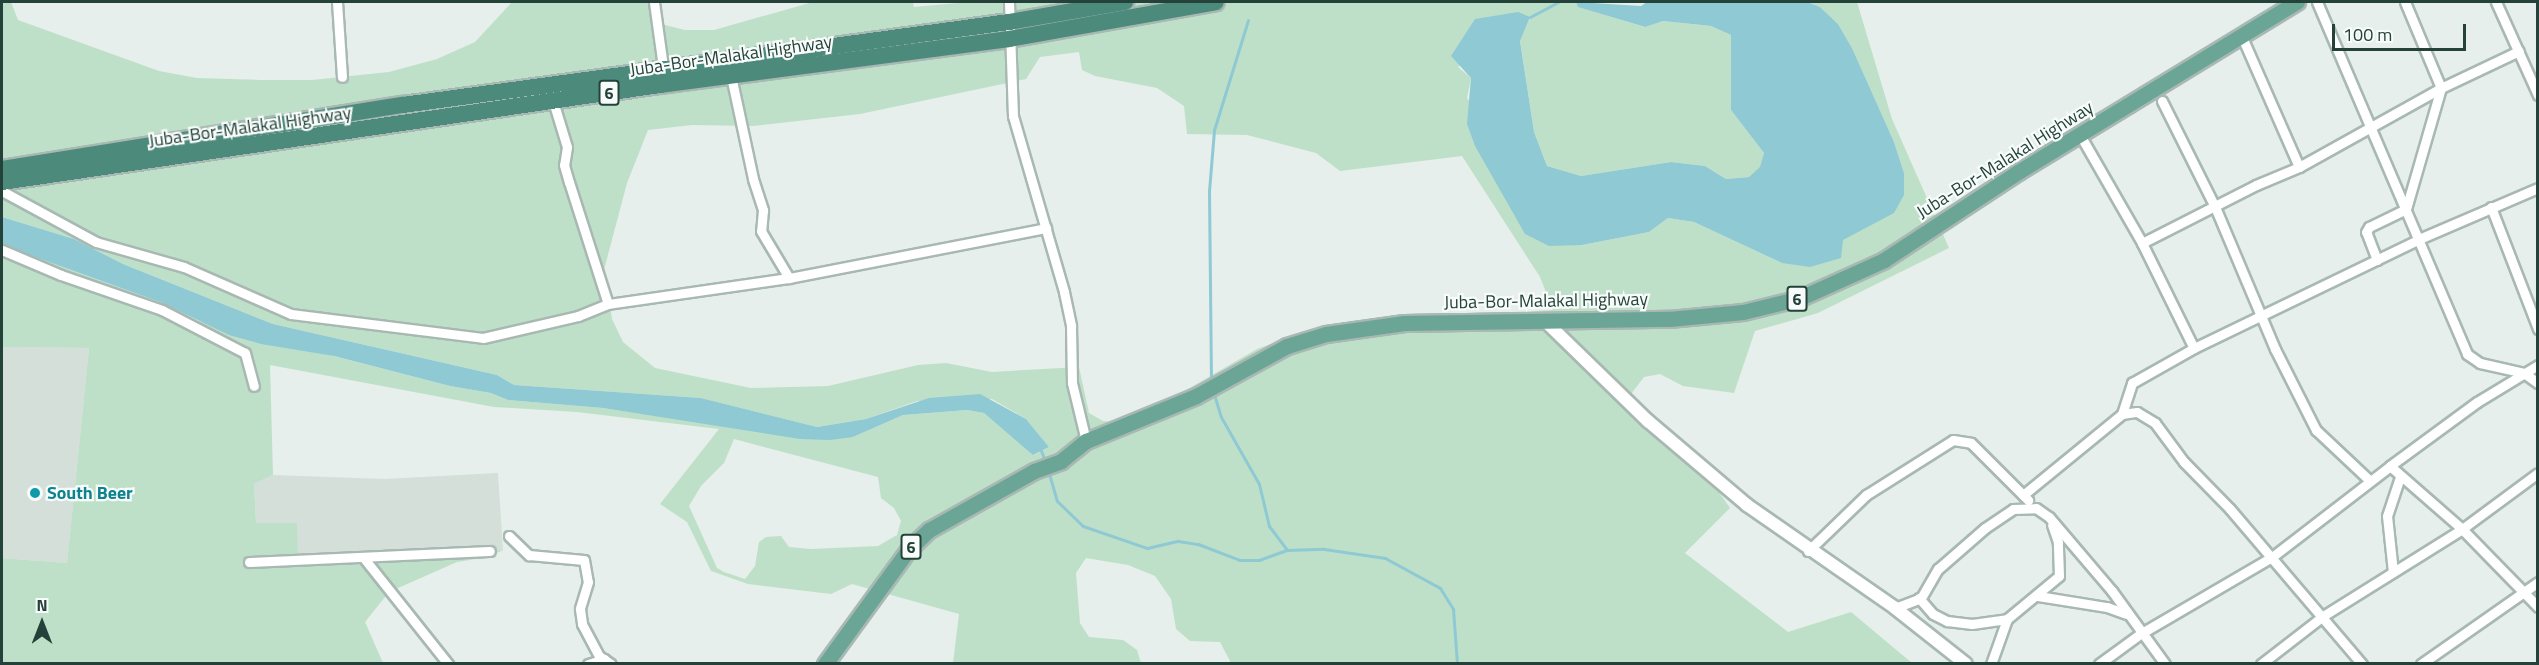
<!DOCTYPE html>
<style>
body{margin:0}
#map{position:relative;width:2539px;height:665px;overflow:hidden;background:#e6efeb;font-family:"Titillium Web",sans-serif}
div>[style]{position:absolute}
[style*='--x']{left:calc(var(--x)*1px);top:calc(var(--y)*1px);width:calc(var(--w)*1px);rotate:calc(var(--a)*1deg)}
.built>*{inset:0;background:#d4dfda}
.green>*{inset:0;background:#bfe0c8}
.water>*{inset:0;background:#8ec9d4}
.stream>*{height:3px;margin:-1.5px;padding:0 1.5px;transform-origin:1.5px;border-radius:1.5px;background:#8ec9d4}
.roads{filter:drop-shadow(2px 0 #a8b8b2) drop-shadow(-2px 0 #a8b8b2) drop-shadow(0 2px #a8b8b2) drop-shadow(0 -2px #a8b8b2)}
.minor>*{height:9px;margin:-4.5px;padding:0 4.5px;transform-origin:4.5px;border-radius:4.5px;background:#fff}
.tertiary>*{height:12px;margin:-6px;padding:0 6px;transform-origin:6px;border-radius:6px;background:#fff}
.primary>*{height:15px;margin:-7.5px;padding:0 7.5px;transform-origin:7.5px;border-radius:7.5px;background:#6aa596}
.trunk>*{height:16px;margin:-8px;padding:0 8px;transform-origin:8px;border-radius:8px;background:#4c8a7c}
.dots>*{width:16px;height:16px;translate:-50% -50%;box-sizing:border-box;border:3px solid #f7fbf9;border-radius:50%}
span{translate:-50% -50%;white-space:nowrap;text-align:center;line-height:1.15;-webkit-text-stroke:4.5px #f7fbf9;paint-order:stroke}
.shield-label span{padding:2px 4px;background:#f7fbf9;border:2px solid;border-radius:4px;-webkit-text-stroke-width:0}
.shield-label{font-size:16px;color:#24423a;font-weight:700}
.street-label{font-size:18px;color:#24423a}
.culture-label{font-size:18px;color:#0d838f;font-weight:700}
.left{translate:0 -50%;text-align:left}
.frame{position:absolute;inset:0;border:3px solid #24423a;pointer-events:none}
.north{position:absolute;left:12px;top:593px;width:60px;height:60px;-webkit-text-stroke:4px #f7fbf9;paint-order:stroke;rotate:0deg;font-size:16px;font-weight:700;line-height:24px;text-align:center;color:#24423a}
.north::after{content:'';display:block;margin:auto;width:21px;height:27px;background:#24423a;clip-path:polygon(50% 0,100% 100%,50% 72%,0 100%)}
.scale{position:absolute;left:2332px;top:24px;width:134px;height:27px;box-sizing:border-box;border:3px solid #24423a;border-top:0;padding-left:8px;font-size:18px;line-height:21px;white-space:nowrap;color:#24423a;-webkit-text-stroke:4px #f7fbf9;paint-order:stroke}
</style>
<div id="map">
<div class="built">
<div style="clip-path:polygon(2px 347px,89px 348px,67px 563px,2px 558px)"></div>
<div style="clip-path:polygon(498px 473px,503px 550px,298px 559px,256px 523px,254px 484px,273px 475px,384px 479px)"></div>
</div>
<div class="green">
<div style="clip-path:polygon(evenodd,2px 2px,11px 2px,18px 20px,159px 71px,197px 78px,261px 80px,312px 80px,389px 72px,437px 59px,475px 42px,512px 2px,652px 2px,657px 23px,685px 30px,714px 30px,813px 2px,913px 2px,914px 7px,969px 2px,1576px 2px,1579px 7px,1644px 27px,1663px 21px,1711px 26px,1731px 35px,1731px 110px,1764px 153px,1761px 167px,1749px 177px,1726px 179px,1705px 166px,1671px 162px,1581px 176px,1547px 166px,1534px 132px,1520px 40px,1530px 17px,1458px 67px,1471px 78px,1467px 98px,1582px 245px,1649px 232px,1668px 218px,1694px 222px,1782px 263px,1865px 227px,1904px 173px,1894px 142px,1852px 48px,1838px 24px,1820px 7px,1807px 2px,1857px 2px,1892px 119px,1949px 248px,1818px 313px,1755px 331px,1734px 393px,1683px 386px,1660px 374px,1644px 377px,1631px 394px,1689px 449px,1730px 508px,1685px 553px,1788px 632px,1851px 612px,1912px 663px,1231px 663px,1220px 642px,1190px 641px,1176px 629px,1171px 599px,1155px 576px,1128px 565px,1086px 558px,1076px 573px,1080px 623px,1089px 637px,1123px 640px,1137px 650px,1141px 663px,953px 663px,959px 614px,852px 584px,831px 594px,748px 584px,711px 571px,687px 522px,660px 504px,719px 429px,577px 412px,494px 407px,270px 365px,273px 475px,254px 484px,256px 523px,297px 523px,298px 559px,503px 550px,489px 557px,457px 562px,389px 592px,365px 622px,383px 663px,2px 663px,2px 558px,67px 563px,89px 348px,2px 347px,2px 245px,160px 302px,198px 321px,450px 386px,491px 393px,508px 400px,603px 408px,762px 431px,853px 437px,903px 415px,967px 410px,984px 413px,1034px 455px,1049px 447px,1026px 419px,992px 399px,917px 401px,866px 419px,817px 427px,701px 398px,514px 385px,497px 375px,273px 324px,123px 264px,74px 239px,2px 217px,2px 2px,1079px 52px,1082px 70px,1095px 76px,1157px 88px,1184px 106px,1187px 134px,1247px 135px,1316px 153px,1340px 171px,1462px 156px,1540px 277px,1553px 310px,1414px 317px,1297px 334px,1257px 349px,1181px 393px,1113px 422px,1103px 421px,1089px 413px,1079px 367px,992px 372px,946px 363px,918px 365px,828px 386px,751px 388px,655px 368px,623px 342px,612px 319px,604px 270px,627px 183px,648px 130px,692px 125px,753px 126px,860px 114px,1026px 79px,1040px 57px,1079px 52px,2px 2px,734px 439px,878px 477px,881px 498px,894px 508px,901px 521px,897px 535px,878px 546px,811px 549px,789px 547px,781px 536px,766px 537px,759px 542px,755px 566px,745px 579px,724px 572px,717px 568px,689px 506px,701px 486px,724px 463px,734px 439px)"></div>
</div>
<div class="water">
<div style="clip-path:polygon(1576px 2px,1641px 6px,1647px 2px,1807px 2px,1820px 7px,1838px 24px,1852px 48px,1894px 142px,1904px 173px,1904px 195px,1894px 213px,1843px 240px,1841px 258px,1810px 267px,1782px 263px,1694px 222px,1668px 218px,1649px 232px,1582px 245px,1549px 246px,1525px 234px,1475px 146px,1467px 124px,1471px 78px,1451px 56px,1475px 19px,1518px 12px,1530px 17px,1520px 41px,1534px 132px,1547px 166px,1581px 176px,1671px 162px,1705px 166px,1726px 179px,1749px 177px,1760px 167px,1764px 153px,1731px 110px,1731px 35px,1711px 26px,1663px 21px,1645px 27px,1578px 7px)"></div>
<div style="clip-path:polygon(2px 217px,74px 239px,123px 264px,273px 324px,497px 375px,514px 385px,701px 398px,817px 427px,866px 419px,929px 398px,980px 394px,1026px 419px,1049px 447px,1033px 455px,984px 413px,967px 410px,903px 415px,853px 437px,830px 440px,800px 439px,603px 408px,508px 400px,491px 393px,450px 386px,334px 356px,261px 344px,229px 335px,160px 302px,2px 245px)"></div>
</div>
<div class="stream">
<div style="--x:1530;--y:17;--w:32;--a:-28"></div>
<div style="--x:1211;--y:382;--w:191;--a:-90.6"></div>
<div style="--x:1209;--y:191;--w:61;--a:-85.3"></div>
<div style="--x:1214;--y:130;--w:115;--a:-72.8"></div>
<div style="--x:1213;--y:391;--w:27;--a:73"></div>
<div style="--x:1221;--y:417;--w:77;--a:60.4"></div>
<div style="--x:1259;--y:484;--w:43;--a:76.6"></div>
<div style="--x:1269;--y:526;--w:30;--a:53"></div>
<div style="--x:1040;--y:448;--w:14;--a:69"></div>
<div style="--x:1048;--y:470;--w:32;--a:74"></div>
<div style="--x:1057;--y:501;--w:36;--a:44"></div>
<div style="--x:1083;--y:526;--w:68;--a:19"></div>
<div style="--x:1147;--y:548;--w:32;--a:-13"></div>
<div style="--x:1178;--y:541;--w:20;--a:9"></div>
<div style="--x:1198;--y:544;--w:45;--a:20.9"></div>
<div style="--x:1240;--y:560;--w:19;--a:0"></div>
<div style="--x:1259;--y:560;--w:30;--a:-20"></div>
<div style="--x:1287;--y:550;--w:37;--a:-2"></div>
<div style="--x:1324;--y:549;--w:62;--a:8.4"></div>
<div style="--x:1385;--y:558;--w:63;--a:28.6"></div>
<div style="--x:1440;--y:588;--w:25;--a:58"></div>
<div style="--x:1453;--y:609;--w:55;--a:85.8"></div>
</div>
<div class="roads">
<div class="minor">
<div style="--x:337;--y:2;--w:75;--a:86.2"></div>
<div style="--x:654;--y:2;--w:66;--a:82.1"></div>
<div style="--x:1009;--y:2;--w:114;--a:88"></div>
<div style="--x:1013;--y:116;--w:183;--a:73.8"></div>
<div style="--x:1064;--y:292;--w:35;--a:78"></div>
<div style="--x:1071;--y:326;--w:57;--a:89"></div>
<div style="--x:1072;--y:383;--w:60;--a:76.4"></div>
<div style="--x:2317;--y:2;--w:383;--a:66.9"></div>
<div style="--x:2467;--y:354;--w:16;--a:35"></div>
<div style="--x:2480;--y:363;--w:45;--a:12.8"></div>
<div style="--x:2524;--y:373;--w:17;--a:36"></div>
<div style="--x:2496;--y:2;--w:102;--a:65.7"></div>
<div style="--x:2242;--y:37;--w:142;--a:66.3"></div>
<div style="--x:731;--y:76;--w:105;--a:77.9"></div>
<div style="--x:753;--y:179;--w:33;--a:72"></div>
<div style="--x:763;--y:210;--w:21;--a:95"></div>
<div style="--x:761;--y:231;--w:55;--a:59.2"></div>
<div style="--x:789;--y:278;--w:262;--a:-11"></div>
<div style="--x:553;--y:101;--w:48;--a:73.1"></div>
<div style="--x:567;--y:147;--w:18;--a:99"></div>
<div style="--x:564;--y:165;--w:18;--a:74"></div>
<div style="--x:569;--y:182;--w:128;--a:72.3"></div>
<div style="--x:608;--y:304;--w:183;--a:-8.2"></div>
<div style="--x:2162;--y:101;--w:119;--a:63.4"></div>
<div style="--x:2215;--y:207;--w:154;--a:67.1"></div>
<div style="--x:2275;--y:349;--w:91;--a:63.2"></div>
<div style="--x:2316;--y:430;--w:73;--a:43.3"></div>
<div style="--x:2080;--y:135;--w:125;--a:60.1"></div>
<div style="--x:2142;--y:243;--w:117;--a:63.7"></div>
<div style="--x:2194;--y:348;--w:250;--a:-25.8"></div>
<div style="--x:2419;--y:239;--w:129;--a:-23.2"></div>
<div style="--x:2;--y:191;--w:107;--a:28.5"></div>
<div style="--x:96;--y:242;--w:91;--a:15.9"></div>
<div style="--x:184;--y:267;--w:117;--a:23.7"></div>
<div style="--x:291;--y:314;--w:193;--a:7.1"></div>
<div style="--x:483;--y:338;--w:98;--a:-13"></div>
<div style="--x:578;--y:316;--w:32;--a:-22"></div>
<div style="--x:2491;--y:207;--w:131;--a:68.9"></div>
<div style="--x:2142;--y:243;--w:128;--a:-27"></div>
<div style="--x:2256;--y:185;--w:47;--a:-22.7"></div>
<div style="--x:2299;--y:167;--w:162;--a:-29.1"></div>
<div style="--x:2441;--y:88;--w:86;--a:-25.4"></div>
<div style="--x:2;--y:250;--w:64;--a:23"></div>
<div style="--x:61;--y:275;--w:107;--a:19.1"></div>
<div style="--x:162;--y:310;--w:93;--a:27.4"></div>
<div style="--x:245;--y:353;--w:34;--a:75"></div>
<div style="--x:2377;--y:260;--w:30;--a:-111"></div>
<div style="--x:2366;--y:232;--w:6;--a:-59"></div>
<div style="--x:2369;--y:227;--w:41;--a:-25.9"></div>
<div style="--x:2406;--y:209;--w:126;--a:-73.9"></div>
<div style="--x:2441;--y:88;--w:93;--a:-112.7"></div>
<div style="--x:2538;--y:365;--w:71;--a:148.8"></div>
<div style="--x:2477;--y:402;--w:108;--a:143.7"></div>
<div style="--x:2390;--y:466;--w:96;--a:41.2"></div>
<div style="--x:2462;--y:529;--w:109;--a:45.7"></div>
<div style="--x:2122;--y:414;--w:33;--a:-72"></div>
<div style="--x:2132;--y:383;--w:71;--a:-29.4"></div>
<div style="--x:2023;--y:495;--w:128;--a:-39.3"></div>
<div style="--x:2122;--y:414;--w:15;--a:-8"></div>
<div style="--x:2137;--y:412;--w:21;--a:31"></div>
<div style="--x:2155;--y:423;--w:49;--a:53.4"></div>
<div style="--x:2184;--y:462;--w:66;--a:45.6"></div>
<div style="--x:2230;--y:509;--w:204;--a:49.6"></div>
<div style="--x:509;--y:536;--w:28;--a:44"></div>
<div style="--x:529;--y:555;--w:55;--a:5.2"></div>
<div style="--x:584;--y:560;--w:22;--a:80"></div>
<div style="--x:588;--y:582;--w:28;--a:107"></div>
<div style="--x:580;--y:609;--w:15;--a:82"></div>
<div style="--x:582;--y:624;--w:36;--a:62"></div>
<div style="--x:599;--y:656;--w:14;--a:34"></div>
<div style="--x:1808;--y:551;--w:81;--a:-44"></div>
<div style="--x:1866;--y:495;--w:103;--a:-32.3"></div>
<div style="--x:1953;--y:440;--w:18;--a:9"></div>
<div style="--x:1971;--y:443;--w:81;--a:45"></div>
<div style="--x:363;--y:557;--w:137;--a:51.5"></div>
<div style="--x:249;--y:562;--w:241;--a:-2.6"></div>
<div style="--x:2393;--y:572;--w:56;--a:-96.1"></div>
<div style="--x:2387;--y:516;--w:41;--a:-71.6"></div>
<div style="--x:2038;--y:596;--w:70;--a:9.1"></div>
<div style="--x:2107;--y:607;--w:20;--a:20"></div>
<div style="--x:1919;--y:598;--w:21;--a:49"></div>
<div style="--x:1933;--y:614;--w:16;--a:27"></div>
<div style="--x:1947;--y:621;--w:25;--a:7"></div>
<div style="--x:1972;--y:624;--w:35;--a:-8"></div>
<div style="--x:1895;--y:608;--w:28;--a:-21"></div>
<div style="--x:1921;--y:598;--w:34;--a:-60"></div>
<div style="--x:1938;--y:569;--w:62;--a:-41.1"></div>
<div style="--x:1985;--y:528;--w:34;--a:-34"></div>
<div style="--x:2013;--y:509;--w:23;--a:-2"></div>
<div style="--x:2036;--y:508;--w:16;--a:35"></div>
<div style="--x:2049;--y:517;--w:97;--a:49.6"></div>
<div style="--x:2112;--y:591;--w:90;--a:54"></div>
<div style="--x:588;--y:664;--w:17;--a:-17"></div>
<div style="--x:1991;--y:664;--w:48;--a:-70.4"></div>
<div style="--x:2007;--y:619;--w:67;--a:-39.6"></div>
<div style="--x:2059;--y:576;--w:34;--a:-92"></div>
<div style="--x:2058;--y:542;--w:18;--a:-109"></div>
<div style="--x:2099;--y:664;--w:51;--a:-36.2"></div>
<div style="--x:2140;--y:634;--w:153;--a:-30.3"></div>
<div style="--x:2272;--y:557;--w:149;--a:-37.6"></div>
<div style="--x:2261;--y:664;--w:78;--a:-37.7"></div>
<div style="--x:2323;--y:616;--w:164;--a:-32"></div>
<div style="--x:2462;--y:529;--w:94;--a:-36.4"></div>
<div style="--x:2421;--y:664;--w:143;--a:-35"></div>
</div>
<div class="tertiary">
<div style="--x:1545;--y:321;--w:144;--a:44.2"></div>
<div style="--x:1648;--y:421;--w:130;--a:40.3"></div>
<div style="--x:1747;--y:505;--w:180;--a:34.8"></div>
<div style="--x:1895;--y:608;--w:90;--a:38.3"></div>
</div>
<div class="primary">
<div style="--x:825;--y:664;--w:141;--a:-53.9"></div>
<div style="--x:908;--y:550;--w:29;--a:-44"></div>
<div style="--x:929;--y:530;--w:120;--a:-29.3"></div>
<div style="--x:1034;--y:471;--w:29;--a:-20"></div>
<div style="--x:1061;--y:461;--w:32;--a:-39"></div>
<div style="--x:1086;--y:441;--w:119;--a:-22.2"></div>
<div style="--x:1196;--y:396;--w:104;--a:-28.8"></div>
<div style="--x:1287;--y:346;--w:41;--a:-17.1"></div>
<div style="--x:1326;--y:334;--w:79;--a:-8"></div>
<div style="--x:1404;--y:323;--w:265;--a:-0.9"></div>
<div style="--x:1669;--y:319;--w:74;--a:-5.4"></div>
<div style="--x:1743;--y:312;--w:59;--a:-13.8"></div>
<div style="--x:1800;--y:298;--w:92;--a:-24.3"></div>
<div style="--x:1884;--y:260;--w:160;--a:-33.3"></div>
<div style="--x:2018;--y:172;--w:327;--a:-31.4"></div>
</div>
<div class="trunk">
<div style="--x:2;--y:169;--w:406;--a:-9.1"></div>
<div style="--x:403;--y:105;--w:612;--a:-7.8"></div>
<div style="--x:1009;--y:22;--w:118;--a:-9.8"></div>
<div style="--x:2;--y:182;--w:665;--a:-8.39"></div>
<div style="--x:660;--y:85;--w:352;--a:-7.5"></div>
<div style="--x:1009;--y:39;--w:210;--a:-10.1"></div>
</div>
</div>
<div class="dots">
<div style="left:35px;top:493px;background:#0f9aa8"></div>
</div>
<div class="shield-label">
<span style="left:609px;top:93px">6</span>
<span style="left:1797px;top:299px">6</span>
<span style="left:911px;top:547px">6</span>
</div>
<div class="street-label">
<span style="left:731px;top:56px;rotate:-8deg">Juba-Bor-Malakal Highway</span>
<span style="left:250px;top:127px;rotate:-8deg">Juba-Bor-Malakal Highway</span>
<span style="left:2005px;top:160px;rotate:-32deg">Juba-Bor-Malakal Highway</span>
<span style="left:1546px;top:301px;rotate:-1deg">Juba-Bor-Malakal Highway</span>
</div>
<div class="culture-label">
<span class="left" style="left:47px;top:493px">South Beer</span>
</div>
<div class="frame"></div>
<div class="north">N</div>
<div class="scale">100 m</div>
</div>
